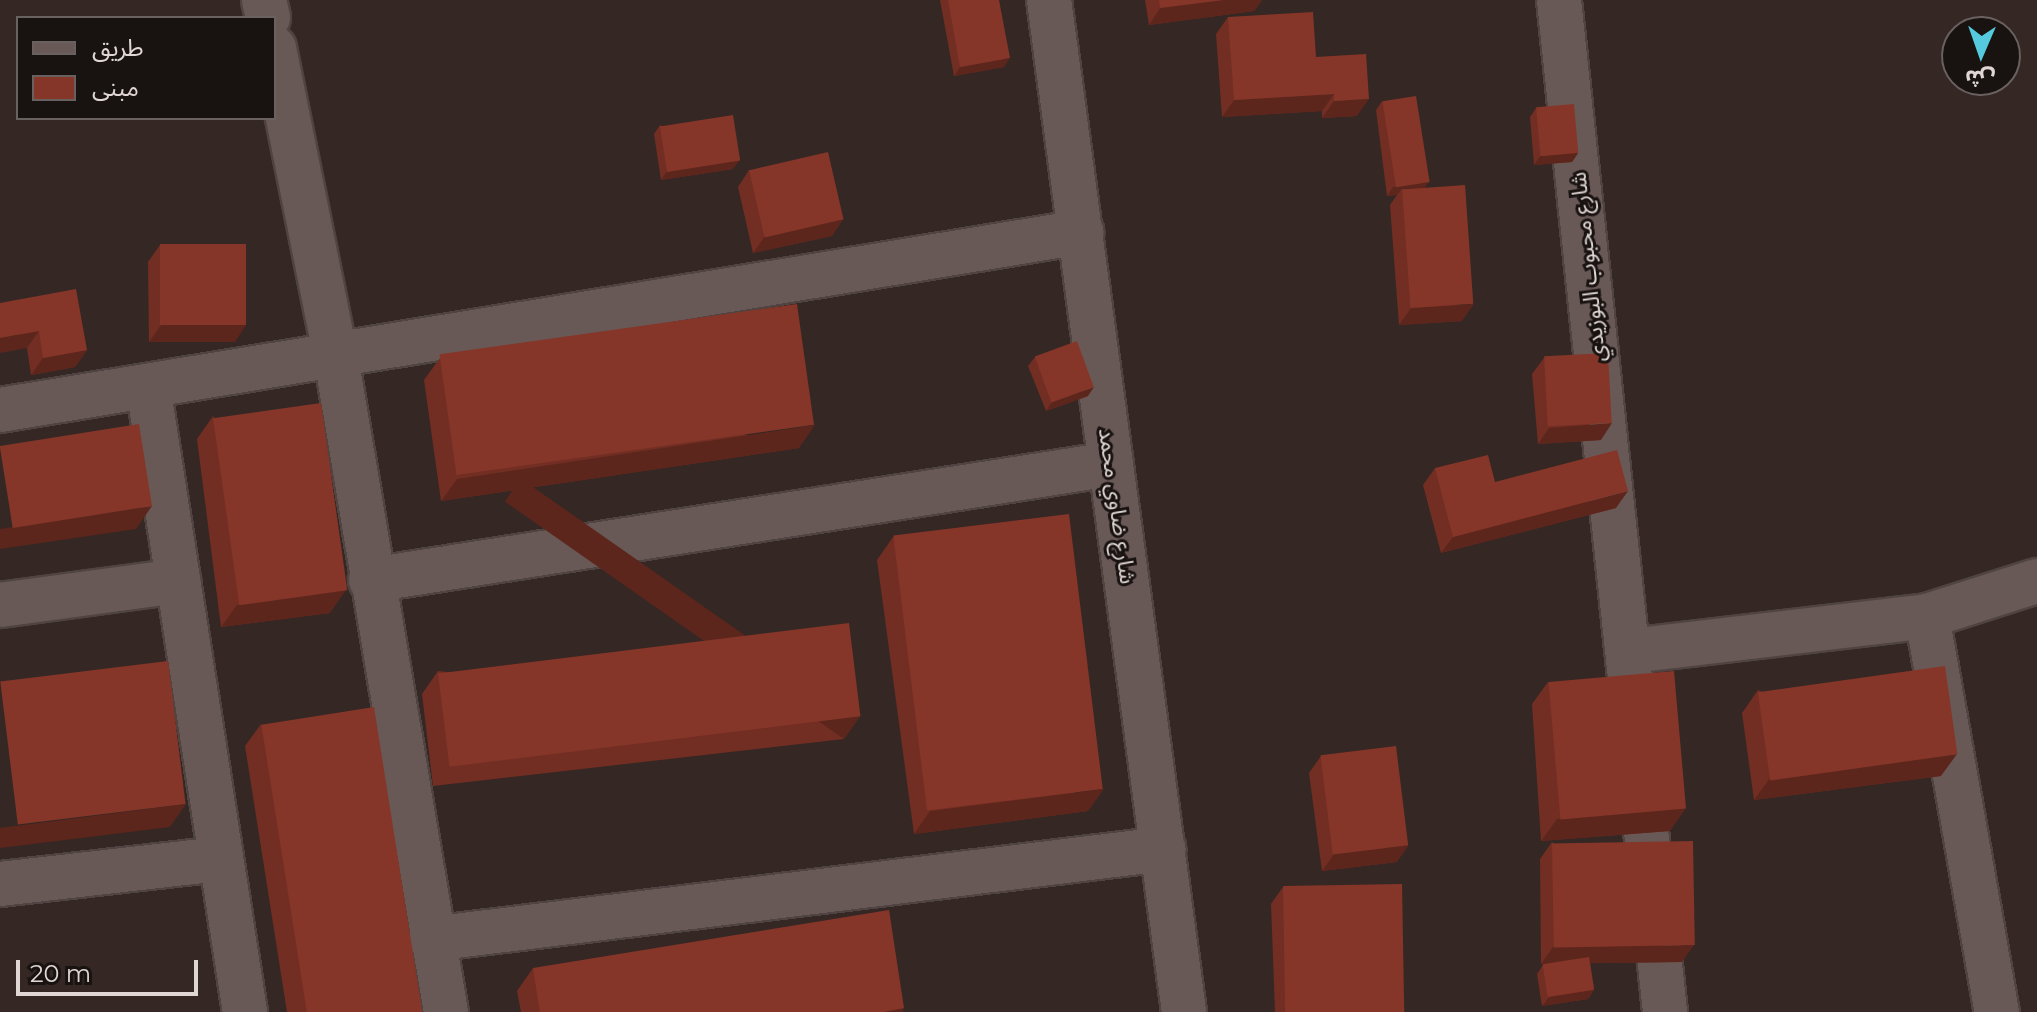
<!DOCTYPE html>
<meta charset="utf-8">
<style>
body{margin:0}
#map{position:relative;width:2037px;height:1012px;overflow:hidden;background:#352724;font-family:Montserrat,"Noto Sans Arabic",sans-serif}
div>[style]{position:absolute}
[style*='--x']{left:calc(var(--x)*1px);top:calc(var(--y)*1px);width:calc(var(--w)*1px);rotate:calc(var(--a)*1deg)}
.roads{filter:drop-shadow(2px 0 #4f4441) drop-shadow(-2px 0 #4f4441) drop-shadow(0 2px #4f4441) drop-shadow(0 -2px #4f4441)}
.minor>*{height:44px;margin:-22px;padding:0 22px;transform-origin:22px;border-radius:22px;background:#695956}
.wall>*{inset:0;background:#722e23}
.shaded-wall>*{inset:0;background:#5d261d;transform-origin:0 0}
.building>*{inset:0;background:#853629;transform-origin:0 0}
span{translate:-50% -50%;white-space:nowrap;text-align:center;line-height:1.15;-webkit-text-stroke:6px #181210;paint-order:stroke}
.street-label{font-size:22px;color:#e0d7d5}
.legend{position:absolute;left:16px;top:16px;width:260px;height:104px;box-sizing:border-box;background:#181210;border:2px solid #68615f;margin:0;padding:10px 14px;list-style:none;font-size:24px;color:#e0d7d5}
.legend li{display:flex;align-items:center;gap:16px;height:40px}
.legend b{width:40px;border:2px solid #68615f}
.north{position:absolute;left:1941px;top:16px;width:80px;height:80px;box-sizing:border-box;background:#181210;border:2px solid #68615f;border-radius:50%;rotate:182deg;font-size:22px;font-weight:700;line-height:32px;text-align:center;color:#e0d7d5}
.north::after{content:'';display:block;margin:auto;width:28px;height:36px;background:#55cadf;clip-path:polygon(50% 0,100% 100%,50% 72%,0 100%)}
.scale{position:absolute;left:16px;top:960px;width:182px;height:36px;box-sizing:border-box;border:4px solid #e0d7d5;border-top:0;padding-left:10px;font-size:24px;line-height:28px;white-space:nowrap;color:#e0d7d5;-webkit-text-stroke:6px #181210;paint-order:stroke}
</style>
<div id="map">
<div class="roads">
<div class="minor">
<div style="--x:264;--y:0;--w:18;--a:77"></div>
<div style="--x:1049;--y:0;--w:1021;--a:82.4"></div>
<div style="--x:1559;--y:0;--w:1018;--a:84.02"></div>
<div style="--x:274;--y:48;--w:315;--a:78.7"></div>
<div style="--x:336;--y:357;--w:664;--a:80.47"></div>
<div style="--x:148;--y:386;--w:633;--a:81.19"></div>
<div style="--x:0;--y:410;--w:1096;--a:-9.35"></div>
<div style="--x:371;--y:580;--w:749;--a:-8.91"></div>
<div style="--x:0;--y:605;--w:180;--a:-7.7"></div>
<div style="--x:1927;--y:616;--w:402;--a:80"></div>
<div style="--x:1630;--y:651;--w:299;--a:-6.7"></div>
<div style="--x:1927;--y:616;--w:115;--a:-17.7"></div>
<div style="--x:0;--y:884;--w:222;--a:-6.5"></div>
<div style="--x:431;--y:939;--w:738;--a:-7.01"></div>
</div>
</div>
<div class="wall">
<div style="clip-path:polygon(940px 0,999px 0,1004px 67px,954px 76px)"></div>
<div style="clip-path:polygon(1145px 0,1262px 0,1254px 11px,1149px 25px)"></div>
<div style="clip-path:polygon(1228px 17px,1316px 57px,1357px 116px,1322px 118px,1322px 111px,1222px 117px,1216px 34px)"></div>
<div style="clip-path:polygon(1382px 101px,1425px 187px,1462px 321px,1399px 325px,1390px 205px,1397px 195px,1387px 196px,1376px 110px)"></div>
<div style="clip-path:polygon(1536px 108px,1578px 153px,1572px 162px,1534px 165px,1530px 117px)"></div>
<div style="clip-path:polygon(660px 125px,733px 169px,661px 180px,654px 134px)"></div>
<div style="clip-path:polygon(749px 170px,843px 219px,832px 236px,753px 253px,738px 187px)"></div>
<div style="clip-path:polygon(160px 245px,235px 342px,149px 342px,148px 262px)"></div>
<div style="clip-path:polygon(0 303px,87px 350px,75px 367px,31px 375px,27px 348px)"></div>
<div style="clip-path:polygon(1035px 357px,1088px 396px,1046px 411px,1028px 366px)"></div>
<div style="clip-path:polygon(440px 358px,799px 448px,441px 501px,424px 380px)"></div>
<div style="clip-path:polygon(1544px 358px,1601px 440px,1538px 444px,1532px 374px)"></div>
<div style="clip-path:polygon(213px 416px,330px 613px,221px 627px,197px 439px)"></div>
<div style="clip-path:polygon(1435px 468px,1495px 482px,1616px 508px,1441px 553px,1423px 485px)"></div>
<div style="clip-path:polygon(893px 537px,1088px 811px,914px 834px,877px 560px)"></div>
<div style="clip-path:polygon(438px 671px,860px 716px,844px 739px,433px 786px,422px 694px)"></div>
<div style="clip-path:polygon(1548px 682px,1670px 831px,1541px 841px,1532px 704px)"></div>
<div style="clip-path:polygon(1758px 690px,1941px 776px,1754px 800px,1742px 713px)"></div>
<div style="clip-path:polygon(261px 724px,422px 1012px,287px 1012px,245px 746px)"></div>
<div style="clip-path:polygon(1321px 756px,1397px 862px,1322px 871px,1309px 773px)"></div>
<div style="clip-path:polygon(1552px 842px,1682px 962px,1590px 963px,1594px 990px,1588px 999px,1542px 1006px,1537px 974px,1543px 965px,1549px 964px,1541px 964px,1540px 859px)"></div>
<div style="clip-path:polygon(1283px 887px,1405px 1012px,1275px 1012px,1271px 904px)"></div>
<div style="clip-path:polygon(533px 968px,904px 1008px,902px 1012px,521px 1012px,517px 991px)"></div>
</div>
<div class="shaded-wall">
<div style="clip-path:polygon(1223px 0,1262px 0,1254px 11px,1149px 25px,1160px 8px)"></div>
<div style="clip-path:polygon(1010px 58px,1004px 67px,954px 76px,960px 67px)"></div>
<div style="clip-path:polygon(1334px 94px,1322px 111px,1222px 117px,1234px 100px)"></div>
<div style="clip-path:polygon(1369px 99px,1357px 116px,1322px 118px,1334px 101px)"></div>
<div style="clip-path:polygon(1578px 153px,1572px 162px,1534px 165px,1540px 156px)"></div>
<div style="clip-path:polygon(740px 160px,733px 169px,661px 180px,667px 171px)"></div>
<div style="clip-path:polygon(1429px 182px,1422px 191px,1402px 189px,1397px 195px,1387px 196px,1393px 187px)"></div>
<div style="clip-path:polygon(843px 219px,832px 236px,753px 253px,765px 236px)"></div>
<div style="clip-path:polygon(1474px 304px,1462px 321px,1399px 325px,1411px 308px)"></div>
<div style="clip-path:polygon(161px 325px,246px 325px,235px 342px,149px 342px)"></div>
<div style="clip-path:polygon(39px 331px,27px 348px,0 353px,0 338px)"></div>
<div style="clip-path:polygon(87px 350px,75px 367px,31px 375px,43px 358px)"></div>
<div style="clip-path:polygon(1094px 387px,1088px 396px,1046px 411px,1052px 402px)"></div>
<div style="clip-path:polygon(1612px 423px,1601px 440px,1538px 444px,1549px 428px)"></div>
<div style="clip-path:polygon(815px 425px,799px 448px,441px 501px,457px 479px)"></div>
<div style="clip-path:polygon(1628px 491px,1616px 508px,1441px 553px,1453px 537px)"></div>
<div style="clip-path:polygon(152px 506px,136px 529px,0 549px,0 529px)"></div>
<div style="clip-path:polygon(346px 590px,330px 613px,221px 627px,237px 605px)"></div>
<div style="left:860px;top:716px;width:28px;height:414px;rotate:125deg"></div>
<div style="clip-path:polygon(1957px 754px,1941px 776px,1754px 800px,1770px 778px)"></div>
<div style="clip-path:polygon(1104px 789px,1088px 811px,914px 834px,930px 811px)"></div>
<div style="clip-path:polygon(186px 804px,170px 827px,0 848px,0 828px)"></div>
<div style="clip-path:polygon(1686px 808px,1670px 831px,1541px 841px,1557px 819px)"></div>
<div style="clip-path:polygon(1409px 845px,1397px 862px,1322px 871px,1334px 854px)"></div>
<div style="clip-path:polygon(1694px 945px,1682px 962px,1541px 964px,1553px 947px)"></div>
<div style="clip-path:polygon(1594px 990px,1588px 999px,1542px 1006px,1549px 997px)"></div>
<div style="clip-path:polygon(904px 1008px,902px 1012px,883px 1012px)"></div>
</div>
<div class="building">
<div style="clip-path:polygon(948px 0,999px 0,1010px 58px,960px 67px)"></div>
<div style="clip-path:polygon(1159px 0,1223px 0,1160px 8px)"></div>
<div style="clip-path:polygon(1313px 12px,1316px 57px,1366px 54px,1369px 99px,1334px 101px,1334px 94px,1234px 100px,1228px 17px)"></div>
<div style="left:1416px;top:96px;width:87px;height:34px;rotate:81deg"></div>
<div style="left:1574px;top:104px;width:49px;height:38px;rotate:85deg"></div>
<div style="left:733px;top:115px;width:46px;height:74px;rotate:81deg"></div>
<div style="left:828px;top:152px;width:69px;height:81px;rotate:77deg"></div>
<div style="left:1465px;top:185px;width:119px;height:63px;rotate:86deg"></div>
<div style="left:246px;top:244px;width:81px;height:86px;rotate:90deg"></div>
<div style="clip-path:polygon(76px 289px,87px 350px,43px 358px,39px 331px,0 338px,0 303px)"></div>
<div style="left:797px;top:304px;width:122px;height:361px;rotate:82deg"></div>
<div style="left:1077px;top:341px;width:49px;height:45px;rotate:70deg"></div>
<div style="left:1608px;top:353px;width:70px;height:64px;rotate:87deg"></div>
<div style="left:321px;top:403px;width:189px;height:109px;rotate:82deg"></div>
<div style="left:139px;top:424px;width:83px;height:141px;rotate:81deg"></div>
<div style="clip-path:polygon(1617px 450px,1628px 491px,1453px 537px,1435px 468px,1488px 455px,1495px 482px)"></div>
<div style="left:1069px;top:514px;width:277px;height:177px;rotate:83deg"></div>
<div style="left:849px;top:623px;width:94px;height:414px;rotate:83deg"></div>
<div style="left:168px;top:661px;width:144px;height:169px;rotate:83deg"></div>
<div style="left:1945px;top:666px;width:89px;height:189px;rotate:82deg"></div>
<div style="left:1674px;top:671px;width:138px;height:126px;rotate:85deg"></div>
<div style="left:374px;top:707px;width:309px;height:114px;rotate:81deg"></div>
<div style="left:1396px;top:746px;width:100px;height:76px;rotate:83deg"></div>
<div style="left:1693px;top:841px;width:104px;height:141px;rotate:89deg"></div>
<div style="left:1402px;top:884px;width:128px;height:119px;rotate:89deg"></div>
<div style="clip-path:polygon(889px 910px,904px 1008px,883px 1012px,540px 1012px,533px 968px)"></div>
<div style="left:1589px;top:957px;width:33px;height:47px;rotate:81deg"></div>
</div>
<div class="street-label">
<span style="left:1588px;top:267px;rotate:-96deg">شارع محبوب البوزيدي</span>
<span style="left:1117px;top:506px;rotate:82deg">شارع ضاوي محمد</span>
</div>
<ul class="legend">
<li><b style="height:10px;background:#695956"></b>طريق</li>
<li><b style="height:22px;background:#853629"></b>مبنى</li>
</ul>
<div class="north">ش</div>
<div class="scale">20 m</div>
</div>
